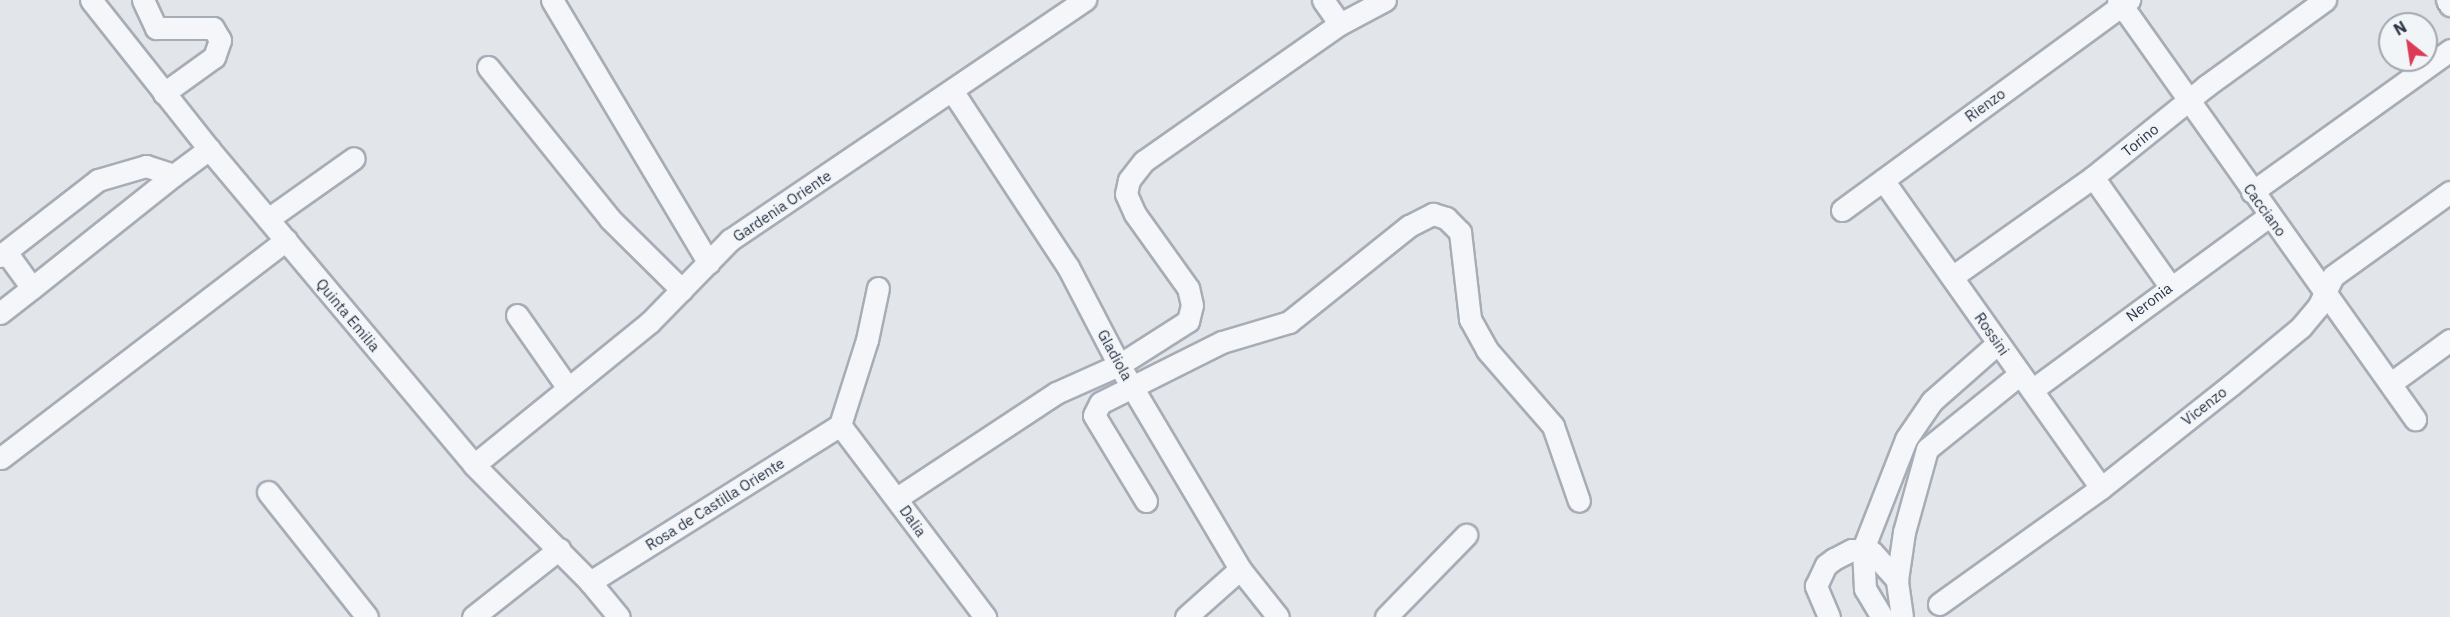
<!DOCTYPE html>
<style>
body{margin:0}
#map{position:relative;width:2450px;height:617px;overflow:hidden;background:#e2e6eb;font-family:"IBM Plex Sans",sans-serif}
div>[style]{position:absolute}
[style*='--x']{left:calc(var(--x)*1px);top:calc(var(--y)*1px);width:calc(var(--w)*1px);rotate:calc(var(--a)*1deg)}
.roads{filter:drop-shadow(2px 0 #a6adb6) drop-shadow(-2px 0 #a6adb6) drop-shadow(0 2px #a6adb6) drop-shadow(0 -2px #a6adb6)}
.minor>*{height:21px;margin:-10.5px;padding:0 10.5px;transform-origin:10.5px;border-radius:10.5px;background:#f5f6f9}
span{translate:-50% -50%;white-space:nowrap;text-align:center;line-height:1.15;-webkit-text-stroke:5px #f2f5f8;paint-order:stroke}
.street-label{font-size:15px;color:#283345}
.north{position:absolute;left:2378px;top:12px;width:60px;height:60px;box-sizing:border-box;background:#f2f5f8;border:2px solid #a1a7b0;border-radius:50%;rotate:330deg;font-size:16px;font-weight:700;line-height:24px;text-align:center;color:#283345}
.north::after{content:'';display:block;margin:auto;width:21px;height:27px;background:#dc3b57;clip-path:polygon(50% 0,100% 100%,50% 72%,0 100%)}
</style>
<div id="map">
<div class="roads">
<div class="minor">
<div style="--x:91;--y:0;--w:190;--a:51.6"></div>
<div style="--x:209;--y:149;--w:412;--a:50"></div>
<div style="--x:474;--y:465;--w:165;--a:45.2"></div>
<div style="--x:590;--y:582;--w:45;--a:50.4"></div>
<div style="--x:143;--y:0;--w:31;--a:65"></div>
<div style="--x:156;--y:28;--w:57;--a:0"></div>
<div style="--x:213;--y:28;--w:14;--a:60"></div>
<div style="--x:220;--y:40;--w:18;--a:109"></div>
<div style="--x:214;--y:57;--w:62;--a:144.2"></div>
<div style="--x:552;--y:0;--w:306;--a:59.2"></div>
<div style="--x:1323;--y:0;--w:29;--a:55"></div>
<div style="--x:2118;--y:0;--w:514;--a:54.67"></div>
<div style="--x:2447;--y:0;--w:6;--a:59"></div>
<div style="--x:488;--y:67;--w:195;--a:51.2"></div>
<div style="--x:610;--y:219;--w:101;--a:44.6"></div>
<div style="--x:953;--y:92;--w:209;--a:56.7"></div>
<div style="--x:1068;--y:267;--w:110;--a:62.5"></div>
<div style="--x:1119;--y:365;--w:237;--a:59.3"></div>
<div style="--x:1240;--y:569;--w:61;--a:51.6"></div>
<div style="--x:2093;--y:177;--w:133;--a:54.8"></div>
<div style="--x:1883;--y:180;--w:377;--a:54.7"></div>
<div style="--x:2252;--y:192;--w:244;--a:-35.6"></div>
<div style="--x:1842;--y:210;--w:356;--a:-36.2"></div>
<div style="--x:268;--y:219;--w:105;--a:-35.3"></div>
<div style="--x:6;--y:252;--w:44;--a:54.2"></div>
<div style="--x:32;--y:288;--w:181;--a:-38.5"></div>
<div style="--x:0;--y:256;--w:124;--a:-37.8"></div>
<div style="--x:98;--y:180;--w:50;--a:-16.3"></div>
<div style="--x:146;--y:166;--w:29;--a:18"></div>
<div style="--x:174;--y:175;--w:44;--a:-36.6"></div>
<div style="--x:1952;--y:277;--w:173;--a:-35.3"></div>
<div style="--x:2093;--y:177;--w:145;--a:-38.8"></div>
<div style="--x:2206;--y:86;--w:147;--a:-35.9"></div>
<div style="--x:0;--y:313;--w:41;--a:-38"></div>
<div style="--x:517;--y:315;--w:89;--a:55.1"></div>
<div style="--x:2391;--y:383;--w:73;--a:-36.1"></div>
<div style="--x:2032;--y:390;--w:294;--a:-36.3"></div>
<div style="--x:840;--y:425;--w:241;--a:52.9"></div>
<div style="--x:840;--y:425;--w:89;--a:-72.4"></div>
<div style="--x:867;--y:340;--w:53;--a:-78.1"></div>
<div style="--x:1;--y:458;--w:359;--a:-37.4"></div>
<div style="--x:474;--y:465;--w:227;--a:-39.1"></div>
<div style="--x:650;--y:322;--w:115;--a:-45.7"></div>
<div style="--x:730;--y:240;--w:429;--a:-34.1"></div>
<div style="--x:268;--y:492;--w:159;--a:51.6"></div>
<div style="--x:897;--y:498;--w:191;--a:-33.4"></div>
<div style="--x:1056;--y:393;--w:69;--a:-24"></div>
<div style="--x:1119;--y:365;--w:82;--a:-32.5"></div>
<div style="--x:1188;--y:321;--w:16;--a:-76"></div>
<div style="--x:1192;--y:305;--w:17;--a:-103"></div>
<div style="--x:1188;--y:288;--w:91;--a:-125.6"></div>
<div style="--x:1135;--y:214;--w:22;--a:-114"></div>
<div style="--x:1126;--y:194;--w:14;--a:-78"></div>
<div style="--x:1129;--y:180;--w:24;--a:-52"></div>
<div style="--x:1144;--y:161;--w:239;--a:-35"></div>
<div style="--x:1340;--y:24;--w:51;--a:-28.1"></div>
<div style="--x:1146;--y:501;--w:100;--a:-121.2"></div>
<div style="--x:1094;--y:415;--w:13;--a:-63"></div>
<div style="--x:1100;--y:403;--w:136;--a:-26.6"></div>
<div style="--x:1222;--y:342;--w:70;--a:-16.6"></div>
<div style="--x:1289;--y:322;--w:154;--a:-38.7"></div>
<div style="--x:1409;--y:226;--w:27;--a:-27"></div>
<div style="--x:1433;--y:214;--w:14;--a:17"></div>
<div style="--x:1446;--y:218;--w:20;--a:45"></div>
<div style="--x:1460;--y:232;--w:88;--a:83.4"></div>
<div style="--x:1470;--y:319;--w:35;--a:61"></div>
<div style="--x:1487;--y:350;--w:101;--a:49"></div>
<div style="--x:1553;--y:426;--w:79;--a:70.9"></div>
<div style="--x:590;--y:582;--w:295;--a:-32.1"></div>
<div style="--x:1939;--y:604;--w:199;--a:-35.6"></div>
<div style="--x:2101;--y:488;--w:166;--a:-38.4"></div>
<div style="--x:2231;--y:385;--w:91;--a:-39.6"></div>
<div style="--x:2301;--y:327;--w:26;--a:-50"></div>
<div style="--x:2318;--y:307;--w:34;--a:-64"></div>
<div style="--x:2333;--y:276;--w:144;--a:-35.7"></div>
<div style="--x:473;--y:617;--w:110;--a:-38.3"></div>
<div style="--x:1186;--y:617;--w:72;--a:-41.6"></div>
<div style="--x:1386;--y:617;--w:115;--a:-45.7"></div>
<div style="--x:1829;--y:617;--w:34;--a:-113"></div>
<div style="--x:1816;--y:586;--w:23;--a:-65"></div>
<div style="--x:1826;--y:565;--w:10;--a:-37"></div>
<div style="--x:1834;--y:559;--w:20;--a:-27"></div>
<div style="--x:1852;--y:550;--w:20;--a:6"></div>
<div style="--x:1872;--y:552;--w:38;--a:48"></div>
<div style="--x:1882;--y:617;--w:33;--a:-121"></div>
<div style="--x:1865;--y:589;--w:40;--a:-92.9"></div>
<div style="--x:1863;--y:549;--w:118;--a:-68.6"></div>
<div style="--x:1906;--y:439;--w:46;--a:-55.6"></div>
<div style="--x:1932;--y:401;--w:88;--a:-41.3"></div>
<div style="--x:1902;--y:617;--w:37;--a:-98"></div>
<div style="--x:1897;--y:580;--w:49;--a:-81.7"></div>
<div style="--x:1904;--y:532;--w:86;--a:-74.5"></div>
<div style="--x:1927;--y:449;--w:119;--a:-38.9"></div>
</div>
</div>
<div class="street-label">
<span style="left:1985px;top:105px;rotate:-36deg">Rienzo</span>
<span style="left:2140px;top:140px;rotate:-39deg">Torino</span>
<span style="left:782px;top:206px;rotate:-34deg">Gardenia Oriente</span>
<span style="left:2265px;top:210px;rotate:54deg">Cacciano</span>
<span style="left:2149px;top:302px;rotate:-37deg">Neronia</span>
<span style="left:348px;top:315px;rotate:50deg">Quinta Emilia</span>
<span style="left:1992px;top:334px;rotate:55deg">Rossini</span>
<span style="left:1115px;top:355px;rotate:61deg">Gladiola</span>
<span style="left:2204px;top:406px;rotate:-38deg">Vicenzo</span>
<span style="left:715px;top:504px;rotate:-32deg">Rosa de Castilla Oriente</span>
<span style="left:913px;top:521px;rotate:55deg">Dalia</span>
</div>
<div class="north">N</div>
</div>
